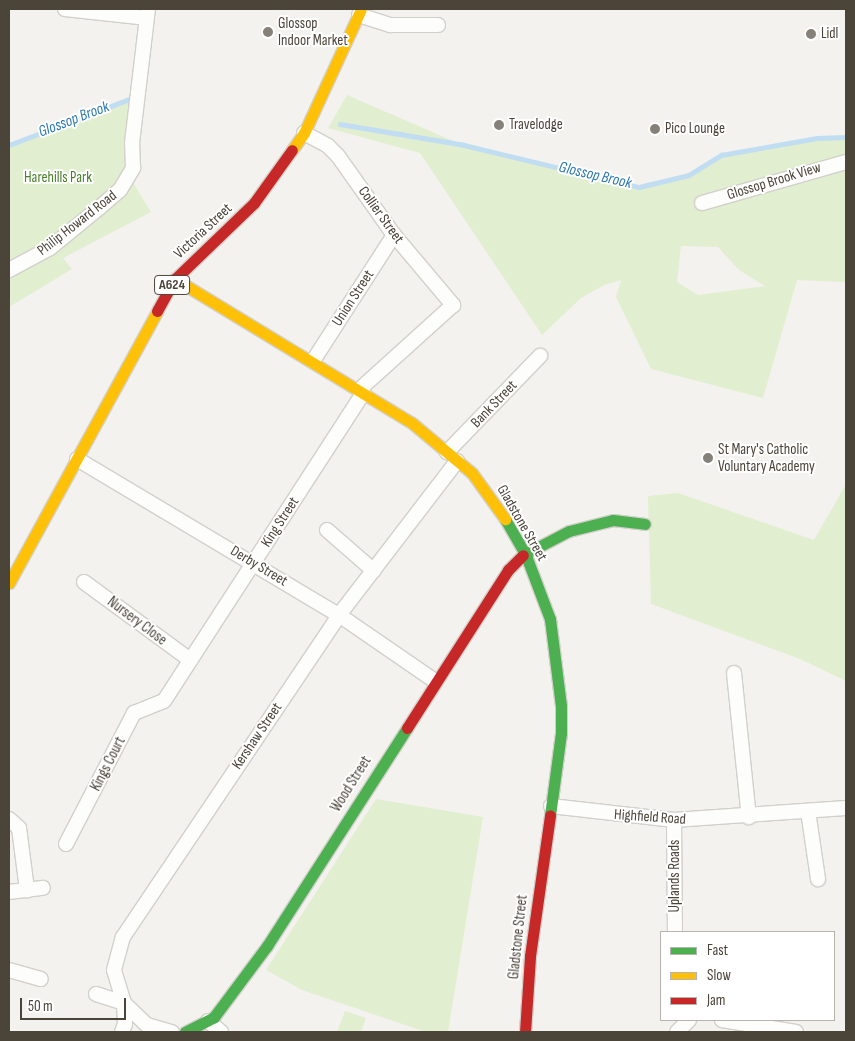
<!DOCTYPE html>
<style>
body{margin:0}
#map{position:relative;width:855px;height:1041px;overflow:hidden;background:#f4f2ee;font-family:"Sofia Sans Condensed",sans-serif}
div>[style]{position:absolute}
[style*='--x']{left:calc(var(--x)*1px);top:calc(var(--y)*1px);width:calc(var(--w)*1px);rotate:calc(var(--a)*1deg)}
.green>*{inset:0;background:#e1eecf}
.stream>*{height:4.5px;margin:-2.25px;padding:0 2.25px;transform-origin:2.25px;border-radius:2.25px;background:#c0ddf1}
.roads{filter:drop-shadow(1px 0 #d2d0cb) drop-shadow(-1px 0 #d2d0cb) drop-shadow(0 1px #d2d0cb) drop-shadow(0 -1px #d2d0cb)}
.street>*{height:14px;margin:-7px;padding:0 7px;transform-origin:7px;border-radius:7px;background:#fdfdfc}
.fast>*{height:11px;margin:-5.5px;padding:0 5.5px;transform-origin:5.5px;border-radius:5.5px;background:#4caf50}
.slow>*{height:11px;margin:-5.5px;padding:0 5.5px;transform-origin:5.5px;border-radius:5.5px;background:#ffc107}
.jam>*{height:11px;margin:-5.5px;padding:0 5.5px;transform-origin:5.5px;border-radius:5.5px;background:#c62828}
.dots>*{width:14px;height:14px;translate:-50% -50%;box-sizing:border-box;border:2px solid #fff;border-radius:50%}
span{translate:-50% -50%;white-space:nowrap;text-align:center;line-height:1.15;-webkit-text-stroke:4px #fff;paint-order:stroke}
.shield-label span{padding:1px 4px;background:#fff;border:1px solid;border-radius:4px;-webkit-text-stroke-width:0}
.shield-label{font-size:14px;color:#4b4439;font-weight:700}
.poi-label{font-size:15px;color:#4b4439}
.left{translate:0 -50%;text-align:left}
.park-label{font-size:15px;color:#4a7f2a}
.street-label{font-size:15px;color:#4b4439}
.water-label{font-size:16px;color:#2e7ab2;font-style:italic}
.frame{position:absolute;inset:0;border:10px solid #4b4439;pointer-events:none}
.legend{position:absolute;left:660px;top:931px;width:175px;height:90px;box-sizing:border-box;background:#fff;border:1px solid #b7b4b0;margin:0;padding:6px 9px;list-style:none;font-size:15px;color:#4b4439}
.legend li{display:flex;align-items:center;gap:10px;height:25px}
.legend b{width:25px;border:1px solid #b7b4b0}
.scale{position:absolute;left:20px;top:998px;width:106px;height:22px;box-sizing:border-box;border:2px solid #4b4439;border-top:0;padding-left:6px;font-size:15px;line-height:18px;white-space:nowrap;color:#4b4439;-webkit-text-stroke:4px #fff;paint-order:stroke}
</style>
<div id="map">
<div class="green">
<div style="clip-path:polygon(139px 95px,133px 168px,120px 190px,9px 270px,9px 145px)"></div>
<div style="clip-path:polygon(evenodd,347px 95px,460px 144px,597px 179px,639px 187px,689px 175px,721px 155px,817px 138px,846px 137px,846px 282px,797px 280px,763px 398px,651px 369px,616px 297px,621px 280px,604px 285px,581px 298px,542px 335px,420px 153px,328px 128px,347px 95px,681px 246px,718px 247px,739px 270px,765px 286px,698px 295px,677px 282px,681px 246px)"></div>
<div style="clip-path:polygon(132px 181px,151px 212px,63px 258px,72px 269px,9px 307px,9px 277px,56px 252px,123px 197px)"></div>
<div style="clip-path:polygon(846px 484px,846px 681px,800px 659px,651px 604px,648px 496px,678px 493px,814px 540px)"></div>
<div style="clip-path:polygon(376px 799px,483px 817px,448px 1032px,426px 1032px,302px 990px,266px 970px)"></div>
<div style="clip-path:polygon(345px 1011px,366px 1018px,361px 1032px,337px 1032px)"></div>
</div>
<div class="stream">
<div style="--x:340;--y:124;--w:122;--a:9.5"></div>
<div style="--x:460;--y:144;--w:184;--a:13.5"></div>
<div style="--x:639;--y:187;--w:51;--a:-13.5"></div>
<div style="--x:689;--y:175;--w:38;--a:-32"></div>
<div style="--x:721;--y:155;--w:97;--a:-10"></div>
<div style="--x:817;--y:138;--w:29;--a:-2"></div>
<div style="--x:9;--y:145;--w:135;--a:-20.9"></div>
</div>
<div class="roads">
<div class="street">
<div style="--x:65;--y:9;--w:81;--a:6.3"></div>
<div style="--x:359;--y:15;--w:33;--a:18"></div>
<div style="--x:390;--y:25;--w:48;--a:0"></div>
<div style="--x:304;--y:133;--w:27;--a:28"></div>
<div style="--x:328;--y:146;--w:14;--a:45"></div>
<div style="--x:338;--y:156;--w:97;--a:54.7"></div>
<div style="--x:394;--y:235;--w:92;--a:49.9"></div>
<div style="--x:453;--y:305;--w:127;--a:137.9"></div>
<div style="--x:702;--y:203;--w:150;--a:-15.9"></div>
<div style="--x:9;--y:270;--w:47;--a:-28.2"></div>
<div style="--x:50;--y:248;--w:63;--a:-39.2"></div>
<div style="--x:99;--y:208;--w:28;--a:-41"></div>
<div style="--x:120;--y:190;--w:26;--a:-59"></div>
<div style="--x:133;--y:168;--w:25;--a:-92"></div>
<div style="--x:132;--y:143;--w:135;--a:-83.2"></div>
<div style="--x:313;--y:361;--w:150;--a:-57.3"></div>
<div style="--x:447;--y:452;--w:134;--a:-45.9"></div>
<div style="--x:77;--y:459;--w:305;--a:30.8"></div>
<div style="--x:339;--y:615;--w:116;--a:34.5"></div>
<div style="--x:327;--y:530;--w:62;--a:41.1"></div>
<div style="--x:84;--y:582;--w:132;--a:36.3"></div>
<div style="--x:734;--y:673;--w:145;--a:84.1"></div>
<div style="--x:551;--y:806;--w:124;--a:6.5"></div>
<div style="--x:674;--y:820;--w:172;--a:-4"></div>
<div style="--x:808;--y:811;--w:69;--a:81.6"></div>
<div style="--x:9;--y:819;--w:13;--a:42"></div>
<div style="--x:19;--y:828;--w:63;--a:82.6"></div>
<div style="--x:674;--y:820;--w:112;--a:89.5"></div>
<div style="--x:66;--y:844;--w:148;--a:-62.6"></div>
<div style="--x:134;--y:713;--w:32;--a:-22"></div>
<div style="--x:164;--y:701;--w:367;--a:-57.1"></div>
<div style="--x:9;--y:892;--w:34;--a:-7"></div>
<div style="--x:9;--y:970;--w:33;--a:16"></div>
<div style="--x:96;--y:994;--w:29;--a:18"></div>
<div style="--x:124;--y:1003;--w:32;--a:44"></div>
<div style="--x:147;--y:1025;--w:26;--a:16"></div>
<div style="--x:722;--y:1020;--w:75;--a:9.2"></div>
<div style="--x:208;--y:1021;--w:17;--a:40"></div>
<div style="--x:122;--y:1032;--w:9;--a:-69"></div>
<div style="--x:125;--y:1024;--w:21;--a:-93"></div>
<div style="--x:124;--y:1003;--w:34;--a:-107"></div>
<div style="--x:114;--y:970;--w:34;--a:-75"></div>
<div style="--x:123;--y:937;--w:388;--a:-56.1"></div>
<div style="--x:339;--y:615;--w:194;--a:-52.5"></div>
<div style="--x:677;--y:1032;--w:17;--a:-45"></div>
</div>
<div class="fast">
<div style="--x:505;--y:519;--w:39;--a:60"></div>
<div style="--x:525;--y:553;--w:71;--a:69.3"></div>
<div style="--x:550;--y:619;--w:88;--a:82.8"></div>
<div style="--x:561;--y:706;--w:27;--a:90"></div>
<div style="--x:561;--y:733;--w:83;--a:97.6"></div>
<div style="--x:523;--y:555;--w:52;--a:-27.6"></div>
<div style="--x:569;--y:531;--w:45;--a:-14"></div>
<div style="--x:613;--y:520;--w:32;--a:7"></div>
<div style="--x:185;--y:1032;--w:33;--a:-27"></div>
<div style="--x:214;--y:1017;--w:89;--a:-53.3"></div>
<div style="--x:267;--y:946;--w:259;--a:-57.3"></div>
</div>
<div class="slow">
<div style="--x:292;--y:150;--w:21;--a:-55"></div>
<div style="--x:304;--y:133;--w:136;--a:-65.3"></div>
<div style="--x:175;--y:279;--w:277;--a:31.3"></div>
<div style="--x:412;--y:423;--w:78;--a:39.8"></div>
<div style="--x:472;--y:473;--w:57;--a:54.3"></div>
<div style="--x:9;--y:583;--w:310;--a:-61.4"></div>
</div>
<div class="jam">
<div style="--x:157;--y:311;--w:37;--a:-61"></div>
<div style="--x:175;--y:279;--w:110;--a:-43.9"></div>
<div style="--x:254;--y:203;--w:65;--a:-54.4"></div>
<div style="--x:407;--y:728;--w:188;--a:-57.4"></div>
<div style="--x:508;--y:570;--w:21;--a:-45"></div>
<div style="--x:525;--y:1032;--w:76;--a:-86.2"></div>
<div style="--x:530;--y:956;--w:142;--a:-81.9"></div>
</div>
</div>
<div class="dots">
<div style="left:268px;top:32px;background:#868178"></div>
<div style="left:811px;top:34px;background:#868178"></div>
<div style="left:499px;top:125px;background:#868178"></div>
<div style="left:655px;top:129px;background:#868178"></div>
<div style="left:708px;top:458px;background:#868178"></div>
</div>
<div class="shield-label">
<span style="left:172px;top:285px">A624</span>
</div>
<div class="poi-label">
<span class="left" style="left:278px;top:32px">Glossop<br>Indoor Market</span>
<span class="left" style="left:821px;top:34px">Lidl</span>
<span class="left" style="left:509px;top:125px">Travelodge</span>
<span class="left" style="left:665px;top:129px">Pico Lounge</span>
<span class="left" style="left:718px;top:458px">St Mary's Catholic<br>Voluntary Academy</span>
</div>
<div class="park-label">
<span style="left:58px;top:178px">Harehills Park</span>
</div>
<div class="street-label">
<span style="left:774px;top:181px;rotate:-17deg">Glossop Brook View</span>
<span style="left:381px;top:215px;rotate:54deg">Collier Street</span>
<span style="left:77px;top:223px;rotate:-38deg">Philip Howard Road</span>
<span style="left:203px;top:231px;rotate:-43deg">Victoria Street</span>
<span style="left:353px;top:298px;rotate:-57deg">Union Street</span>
<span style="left:494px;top:404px;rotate:-46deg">Bank Street</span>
<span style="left:280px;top:522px;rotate:-57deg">King Street</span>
<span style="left:522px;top:523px;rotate:60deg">Gladstone Street</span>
<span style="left:259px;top:566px;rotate:31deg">Derby Street</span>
<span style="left:137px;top:621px;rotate:37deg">Nursery Close</span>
<span style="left:257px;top:736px;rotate:-56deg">Kershaw Street</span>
<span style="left:108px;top:764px;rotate:-63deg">Kings Court</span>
<span style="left:351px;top:784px;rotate:-58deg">Wood Street</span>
<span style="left:650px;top:817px;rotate:4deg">Highfield Road</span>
<span style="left:675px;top:876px;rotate:-90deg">Uplands Roads</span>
<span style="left:518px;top:937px;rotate:-84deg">Gladstone Street</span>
</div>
<div class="water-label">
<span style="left:74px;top:120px;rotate:-21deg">Glossop Brook</span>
<span style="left:595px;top:176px;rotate:13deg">Glossop Brook</span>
</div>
<div class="frame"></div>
<ul class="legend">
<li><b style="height:6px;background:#4caf50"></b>Fast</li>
<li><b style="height:6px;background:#ffc107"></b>Slow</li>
<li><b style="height:6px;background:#c62828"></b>Jam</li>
</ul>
<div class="scale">50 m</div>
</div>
